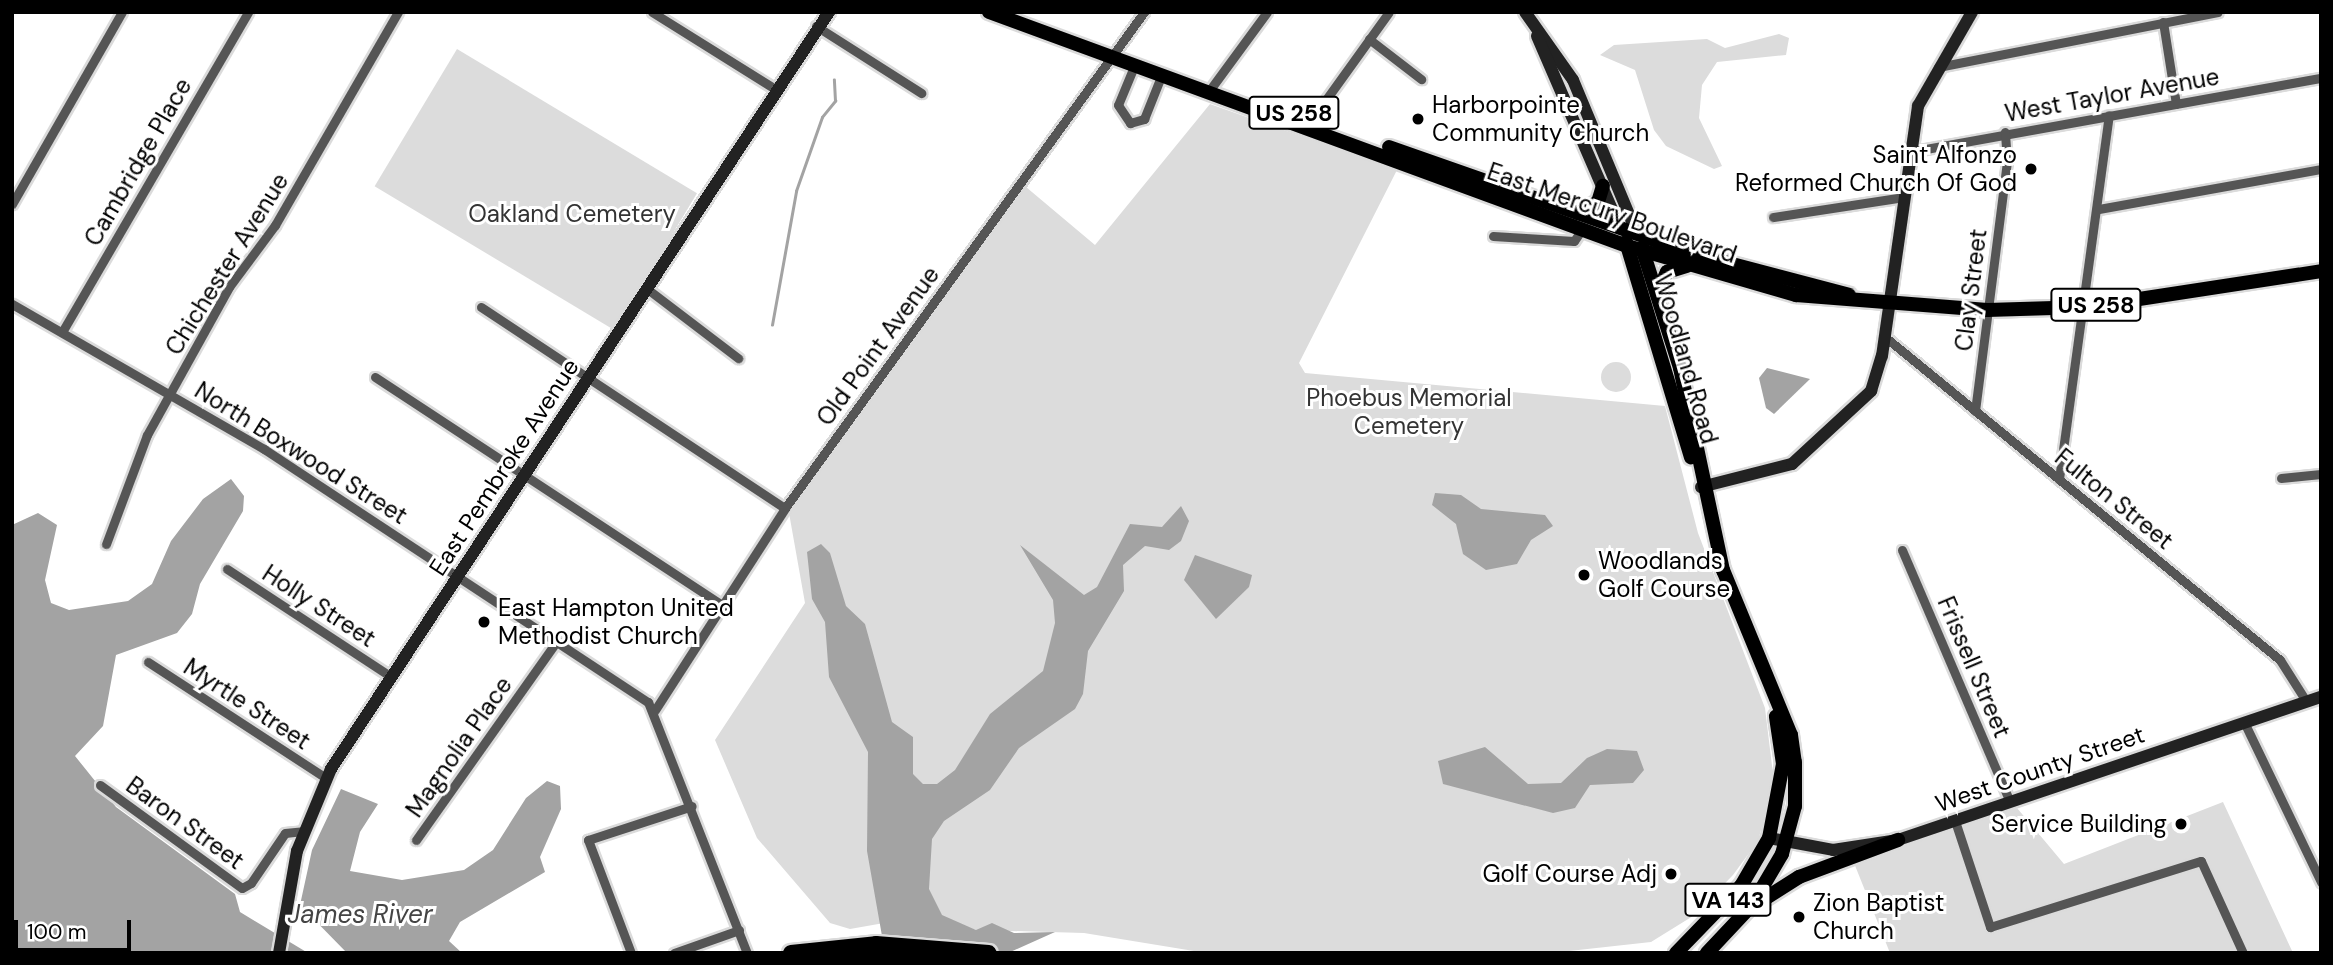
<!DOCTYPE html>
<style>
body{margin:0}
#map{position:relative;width:2333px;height:965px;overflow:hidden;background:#fff;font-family:"DM Sans",sans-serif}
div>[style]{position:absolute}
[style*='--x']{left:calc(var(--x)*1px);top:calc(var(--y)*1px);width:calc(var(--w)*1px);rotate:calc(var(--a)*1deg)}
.green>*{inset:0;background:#dcdcdc;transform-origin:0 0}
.round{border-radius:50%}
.water>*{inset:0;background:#a3a3a3}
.stream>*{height:2.5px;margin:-1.25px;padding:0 1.25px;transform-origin:1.25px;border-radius:1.25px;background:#a3a3a3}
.roads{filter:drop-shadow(2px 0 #dbdbdb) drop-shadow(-2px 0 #dbdbdb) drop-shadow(0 2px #dbdbdb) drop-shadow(0 -2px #dbdbdb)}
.street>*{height:9px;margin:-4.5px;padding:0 4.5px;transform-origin:4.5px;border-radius:4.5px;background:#555}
.secondary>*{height:12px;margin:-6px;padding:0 6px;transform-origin:6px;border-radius:6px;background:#222}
.primary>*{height:14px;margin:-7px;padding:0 7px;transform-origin:7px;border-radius:7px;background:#000}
.highway>*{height:16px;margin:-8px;padding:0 8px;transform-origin:8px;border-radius:8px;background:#000}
.dots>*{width:19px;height:19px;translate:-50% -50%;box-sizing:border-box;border:4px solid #fff;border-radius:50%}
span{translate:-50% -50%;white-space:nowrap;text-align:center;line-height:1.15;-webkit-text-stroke:6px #fff;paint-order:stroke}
.shield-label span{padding:2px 5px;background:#fff;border:2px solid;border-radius:5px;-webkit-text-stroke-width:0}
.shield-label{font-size:23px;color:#000;font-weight:700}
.street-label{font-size:24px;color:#000}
.poi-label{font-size:24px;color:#000}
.left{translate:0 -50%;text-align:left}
.right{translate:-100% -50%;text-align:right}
.park-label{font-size:24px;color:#333}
.water-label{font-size:26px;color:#444;font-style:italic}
.frame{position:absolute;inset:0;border:14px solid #000;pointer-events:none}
.scale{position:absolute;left:14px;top:920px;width:117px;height:32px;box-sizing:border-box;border:4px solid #000;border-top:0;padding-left:9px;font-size:21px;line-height:24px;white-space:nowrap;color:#000;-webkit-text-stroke:5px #fff;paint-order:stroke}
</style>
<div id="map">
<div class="green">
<div style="clip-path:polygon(1779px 34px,1789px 38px,1786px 55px,1717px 62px,1702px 85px,1699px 118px,1722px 166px,1714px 169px,1666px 146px,1654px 130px,1635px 70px,1600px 55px,1614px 45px,1707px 39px,1725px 48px)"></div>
<div style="left:457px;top:49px;width:280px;height:160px;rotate:31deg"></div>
<div style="clip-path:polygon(1210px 104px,1397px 170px,1299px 363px,1305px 373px,1665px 406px,1698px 533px,1765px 708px,1774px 782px,1758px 841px,1733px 875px,1693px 916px,1651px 942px,1551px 953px,1206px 953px,1084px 933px,976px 930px,881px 899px,884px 923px,850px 929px,830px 923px,757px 838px,715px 740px,805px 603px,789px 513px,1026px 187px,1095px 245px)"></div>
<div class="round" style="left:1601px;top:362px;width:30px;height:30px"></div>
<div style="clip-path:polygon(2223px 802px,2293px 953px,1890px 953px,1854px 863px,2017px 808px,2064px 864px)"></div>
</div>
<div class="water">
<div style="clip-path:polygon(1767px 368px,1810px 379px,1774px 414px,1766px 408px,1759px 378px)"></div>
<div style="clip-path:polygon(231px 479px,244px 496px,243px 511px,200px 584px,192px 614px,177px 633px,116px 655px,103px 726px,75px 756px,116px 807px,235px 894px,240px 912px,308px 953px,12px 953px,12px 525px,38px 513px,57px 525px,45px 580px,51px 603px,69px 610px,128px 601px,152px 584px,171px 541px,203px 499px)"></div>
<div style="clip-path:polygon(1435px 493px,1461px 495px,1481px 509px,1545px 515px,1553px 526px,1531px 540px,1517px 564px,1486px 570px,1463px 554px,1456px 524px,1432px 505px)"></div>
<div style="clip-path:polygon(1181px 506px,1189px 521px,1181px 541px,1169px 550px,1145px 546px,1123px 565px,1124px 591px,1088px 651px,1083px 694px,1075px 709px,1019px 748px,990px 790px,944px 821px,932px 839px,929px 889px,942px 915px,976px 930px,992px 923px,1014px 933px,1055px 932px,1008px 953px,885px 953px,867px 851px,868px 752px,829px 677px,825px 622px,812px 599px,807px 552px,821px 544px,830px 553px,846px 606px,865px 624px,892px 722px,913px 737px,913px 774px,923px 784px,937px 784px,955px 770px,990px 714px,1043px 671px,1055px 623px,1053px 600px,1020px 545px,1084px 595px,1097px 587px,1130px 524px,1162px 527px)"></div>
<div style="clip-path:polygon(1195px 555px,1252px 575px,1249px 587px,1216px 619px,1184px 580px)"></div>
<div style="clip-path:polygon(1485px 747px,1528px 784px,1561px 783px,1587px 758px,1607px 749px,1637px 751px,1644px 770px,1633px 783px,1590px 785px,1575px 808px,1553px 813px,1443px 784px,1438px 761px)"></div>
<div style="clip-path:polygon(547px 781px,560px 786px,561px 809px,540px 857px,545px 872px,460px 922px,449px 941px,462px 953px,347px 953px,300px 905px,312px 850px,341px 789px,378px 804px,360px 832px,350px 871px,402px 880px,464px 870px,493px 850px,526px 798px)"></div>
</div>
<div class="stream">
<div style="--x:772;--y:325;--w:136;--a:-79.8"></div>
<div style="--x:796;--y:191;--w:78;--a:-70.6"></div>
<div style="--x:822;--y:117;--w:21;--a:-51"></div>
<div style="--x:835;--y:101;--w:21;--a:-93"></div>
</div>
<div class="roads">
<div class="street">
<div style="--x:652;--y:12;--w:145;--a:32"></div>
<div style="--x:2163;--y:22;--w:83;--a:81"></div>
<div style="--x:816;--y:26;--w:125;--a:32.5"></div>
<div style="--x:1369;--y:39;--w:66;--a:37.6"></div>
<div style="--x:1135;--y:64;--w:44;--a:112.5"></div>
<div style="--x:1118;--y:105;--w:22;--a:56"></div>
<div style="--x:1130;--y:123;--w:15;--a:-16"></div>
<div style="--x:1144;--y:119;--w:48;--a:-68.2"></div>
<div style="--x:1938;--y:67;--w:285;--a:-11.1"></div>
<div style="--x:1209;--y:91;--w:98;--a:-53.7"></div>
<div style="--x:1307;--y:126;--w:140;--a:-54.3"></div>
<div style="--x:1909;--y:152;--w:419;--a:-10.2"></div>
<div style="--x:12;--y:204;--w:221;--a:-60.2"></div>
<div style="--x:2099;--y:209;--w:226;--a:-10.2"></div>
<div style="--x:1773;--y:217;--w:133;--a:-8.7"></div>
<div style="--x:1493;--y:236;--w:81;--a:3.5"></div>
<div style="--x:1574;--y:241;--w:14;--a:-56"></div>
<div style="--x:646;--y:288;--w:116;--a:37.3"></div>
<div style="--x:12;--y:304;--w:291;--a:29.9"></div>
<div style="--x:264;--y:449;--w:460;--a:33.4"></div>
<div style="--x:648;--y:702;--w:270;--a:68.5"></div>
<div style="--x:481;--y:307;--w:364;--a:33.5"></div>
<div style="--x:62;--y:332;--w:370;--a:-59.8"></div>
<div style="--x:1885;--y:337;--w:510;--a:39.27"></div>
<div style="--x:2280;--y:660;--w:49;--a:57.6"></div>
<div style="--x:375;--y:377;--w:417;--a:33.3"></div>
<div style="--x:1975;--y:411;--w:251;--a:-82.7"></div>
<div style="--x:2007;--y:162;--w:30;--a:-94"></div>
<div style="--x:2281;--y:478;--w:40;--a:-5.7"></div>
<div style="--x:2059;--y:479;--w:367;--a:-82.2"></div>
<div style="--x:106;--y:544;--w:116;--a:-69.4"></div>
<div style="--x:147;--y:435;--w:169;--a:-61"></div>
<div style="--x:229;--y:287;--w:77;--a:-53.4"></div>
<div style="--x:275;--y:225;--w:246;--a:-60"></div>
<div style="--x:1902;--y:550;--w:272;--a:66.8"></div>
<div style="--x:227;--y:569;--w:195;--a:33.3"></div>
<div style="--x:148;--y:662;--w:212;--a:33.1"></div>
<div style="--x:655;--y:710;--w:240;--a:-57.2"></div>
<div style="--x:785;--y:508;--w:612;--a:-54.1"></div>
<div style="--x:2244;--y:722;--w:178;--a:64.3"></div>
<div style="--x:100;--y:785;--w:175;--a:36"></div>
<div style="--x:242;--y:888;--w:10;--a:-29"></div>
<div style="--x:251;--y:883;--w:60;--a:-55.8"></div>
<div style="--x:285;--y:833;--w:18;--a:-6"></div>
<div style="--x:1955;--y:821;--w:112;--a:71.7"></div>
<div style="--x:1990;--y:927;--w:221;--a:-17.4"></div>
<div style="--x:2201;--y:861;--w:101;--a:65.5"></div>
<div style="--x:416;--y:840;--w:244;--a:-54.7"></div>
<div style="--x:631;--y:953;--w:121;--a:-110.8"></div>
<div style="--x:588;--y:840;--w:109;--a:-18.1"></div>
<div style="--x:674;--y:953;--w:69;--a:-19.5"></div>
</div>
<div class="secondary">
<div style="--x:1525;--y:12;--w:83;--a:54.8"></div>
<div style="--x:1573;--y:80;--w:167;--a:67.4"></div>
<div style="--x:1537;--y:36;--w:209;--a:66.6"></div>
<div style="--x:1701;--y:487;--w:94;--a:-14.2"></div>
<div style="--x:1792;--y:464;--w:108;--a:-42.7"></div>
<div style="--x:1871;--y:391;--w:37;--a:-73"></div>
<div style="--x:1882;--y:356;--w:253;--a:-81.8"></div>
<div style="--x:1918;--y:106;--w:108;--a:-60.1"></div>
<div style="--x:1769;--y:838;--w:65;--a:10.6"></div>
<div style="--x:1833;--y:850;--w:66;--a:-8.7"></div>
<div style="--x:1898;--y:840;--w:447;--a:-18.7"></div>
<div style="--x:279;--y:953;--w:104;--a:-80"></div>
<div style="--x:297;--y:851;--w:89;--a:-67.5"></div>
<div style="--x:331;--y:769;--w:906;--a:-56.66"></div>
</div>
<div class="primary">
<div style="--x:989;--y:12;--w:680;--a:20.14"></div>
<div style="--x:1627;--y:246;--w:176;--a:16.2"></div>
<div style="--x:1796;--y:295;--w:192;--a:4.5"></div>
<div style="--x:1987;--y:310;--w:100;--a:-1.7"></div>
<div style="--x:2087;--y:307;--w:237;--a:-8.7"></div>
<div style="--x:1389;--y:147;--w:327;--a:19.3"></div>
<div style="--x:1698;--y:255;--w:156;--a:14.8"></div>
<div style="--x:1578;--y:213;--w:23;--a:-29"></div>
<div style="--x:1598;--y:202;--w:17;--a:-73"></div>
<div style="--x:1626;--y:242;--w:225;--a:73.2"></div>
<div style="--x:1642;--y:248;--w:126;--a:72.4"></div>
<div style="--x:1680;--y:368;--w:207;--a:78"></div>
<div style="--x:1723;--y:570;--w:178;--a:67.6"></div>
<div style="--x:1791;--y:735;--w:27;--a:82"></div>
<div style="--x:1795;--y:762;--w:44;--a:90"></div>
<div style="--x:1795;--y:806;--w:50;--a:105.2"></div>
<div style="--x:1782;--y:854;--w:59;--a:120.5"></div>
<div style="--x:1752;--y:905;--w:66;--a:133.2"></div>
<div style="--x:1658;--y:292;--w:22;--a:-66"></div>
<div style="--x:1667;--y:272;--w:21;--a:-17"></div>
<div style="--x:1758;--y:903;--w:49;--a:-32.4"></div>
<div style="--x:1799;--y:877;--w:106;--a:-20.5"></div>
<div style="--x:1676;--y:953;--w:93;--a:-45.9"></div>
<div style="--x:1741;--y:886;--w:56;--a:-59.7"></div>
<div style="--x:1769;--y:838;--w:75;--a:-79.3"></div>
<div style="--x:1783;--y:764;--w:48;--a:-98.5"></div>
</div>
<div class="highway">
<div style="--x:791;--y:953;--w:85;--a:-6"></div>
<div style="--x:876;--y:944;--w:113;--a:4.6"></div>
</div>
</div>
<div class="dots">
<div style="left:1418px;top:119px;background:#000"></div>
<div style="left:2031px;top:169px;background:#000"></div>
<div style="left:1584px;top:575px;background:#000"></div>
<div style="left:484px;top:622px;background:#000"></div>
<div style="left:2181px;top:824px;background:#000"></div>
<div style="left:1671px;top:874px;background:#000"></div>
<div style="left:1799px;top:917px;background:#000"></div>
</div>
<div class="shield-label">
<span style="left:1294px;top:113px">US 258</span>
<span style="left:2096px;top:305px">US 258</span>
<span style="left:1728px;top:900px">VA 143</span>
</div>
<div class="street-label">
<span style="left:2112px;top:95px;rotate:-10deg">West Taylor Avenue</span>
<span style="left:138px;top:162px;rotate:-60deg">Cambridge Place</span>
<span style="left:1612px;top:213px;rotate:19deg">East Mercury Boulevard</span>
<span style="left:227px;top:264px;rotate:-58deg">Chichester Avenue</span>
<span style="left:1971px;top:290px;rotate:-83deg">Clay Street</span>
<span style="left:878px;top:346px;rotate:-54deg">Old Point Avenue</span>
<span style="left:1686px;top:359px;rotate:74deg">Woodland Road</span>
<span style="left:301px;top:453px;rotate:32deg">North Boxwood Street</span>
<span style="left:504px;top:467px;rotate:-57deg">East Pembroke Avenue</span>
<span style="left:2114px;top:499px;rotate:39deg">Fulton Street</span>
<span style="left:319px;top:606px;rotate:33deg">Holly Street</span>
<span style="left:1974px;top:667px;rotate:67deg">Frissell Street</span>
<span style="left:247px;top:704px;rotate:33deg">Myrtle Street</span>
<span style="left:459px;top:747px;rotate:-55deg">Magnolia Place</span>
<span style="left:2040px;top:769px;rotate:-19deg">West County Street</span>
<span style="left:185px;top:823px;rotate:36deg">Baron Street</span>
</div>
<div class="poi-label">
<span class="left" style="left:1432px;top:119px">Harborpointe<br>Community Church</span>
<span class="right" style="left:2017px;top:169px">Saint Alfonzo<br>Reformed Church Of God</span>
<span class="left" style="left:1598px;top:575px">Woodlands<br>Golf Course</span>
<span class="left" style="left:498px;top:622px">East Hampton United<br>Methodist Church</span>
<span class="right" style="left:2167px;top:824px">Service Building</span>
<span class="right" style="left:1657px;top:874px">Golf Course Adj</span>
<span class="left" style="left:1813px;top:917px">Zion Baptist<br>Church</span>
</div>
<div class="park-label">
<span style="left:572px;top:214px">Oakland Cemetery</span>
<span style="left:1409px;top:412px">Phoebus Memorial<br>Cemetery</span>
</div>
<div class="water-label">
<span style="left:360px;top:915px">James River</span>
</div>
<div class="frame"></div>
<div class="scale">100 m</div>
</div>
